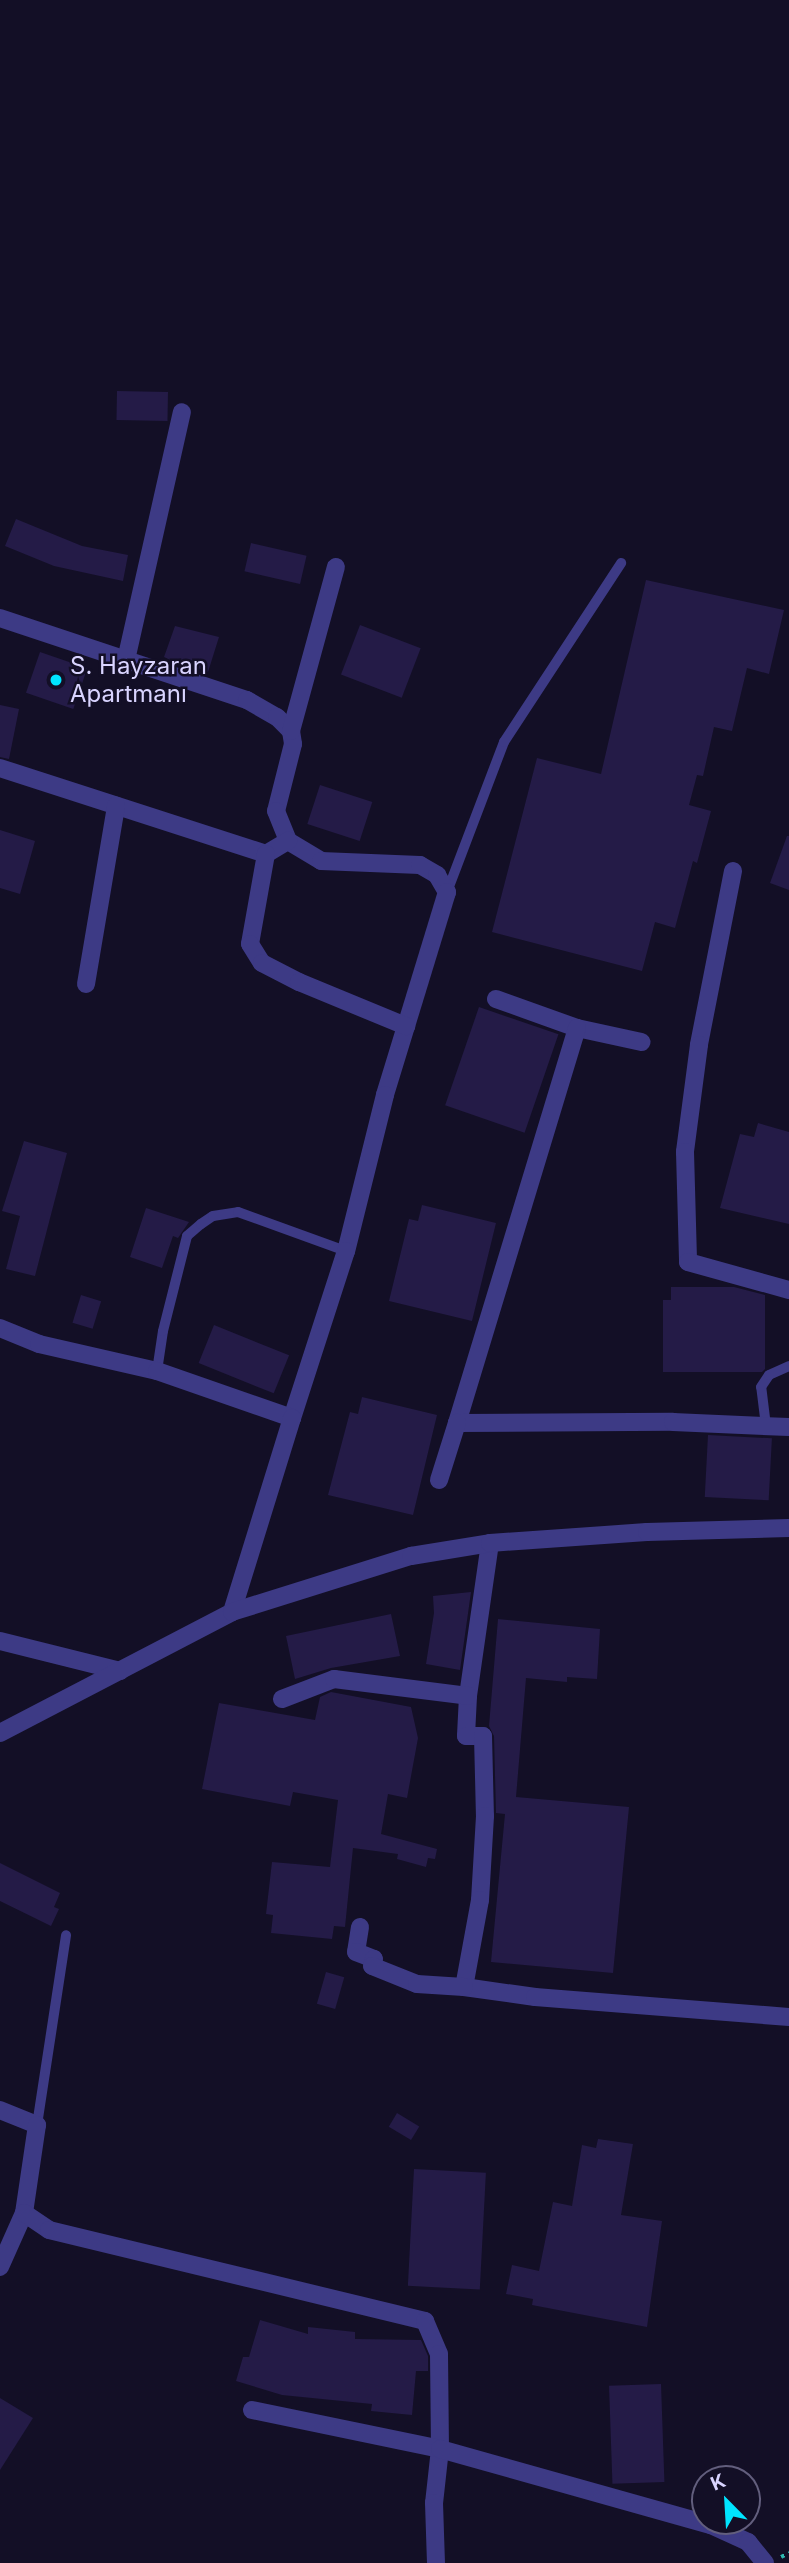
<!DOCTYPE html>
<meta charset="utf-8">
<style>
body{margin:0}
#map{position:relative;width:789px;height:2563px;overflow:hidden;background:#130f26;font-family:Inter,sans-serif}
div>[style]{position:absolute}
[style*='--x']{left:calc(var(--x)*1px);top:calc(var(--y)*1px);width:calc(var(--w)*1px);rotate:calc(var(--a)*1deg)}
.building>*{inset:0;background:#241b47;transform-origin:0 0}
.path>*{height:3.5px;margin-top:-1.75px;transform-origin:0;background:repeating-linear-gradient(90deg,#2fb8b0 0 3.5px,transparent 0 8.5px)}
.service>*{height:10px;margin:-5px;padding:0 5px;transform-origin:5px;border-radius:5px;background:#3d3a85}
.minor>*{height:18px;margin:-9px;padding:0 9px;transform-origin:9px;border-radius:9px;background:#3d3a85}
.dots>*{width:19px;height:19px;translate:-50% -50%;box-sizing:border-box;border:4px solid #130f26;border-radius:50%}
span{translate:-50% -50%;white-space:nowrap;text-align:center;line-height:1.15;-webkit-text-stroke:5px #130f26;paint-order:stroke}
.poi-label{font-size:24px;color:#d9d4ff}
.left{translate:0 -50%;text-align:left}
.north{position:absolute;left:691px;top:2465px;width:70px;height:70px;box-sizing:border-box;background:#130f26;border:2px solid #625e7d;border-radius:50%;rotate:336deg;font-size:19px;font-weight:700;line-height:28px;text-align:center;color:#d9d4ff}
.north::after{content:'';display:block;margin:auto;width:24px;height:32px;background:#00e5ff;clip-path:polygon(50% 0,100% 100%,50% 72%,0 100%)}
</style>
<div id="map">
<div class="building">
<div style="left:117px;top:391px;width:51px;height:29px;rotate:1deg"></div>
<div style="clip-path:polygon(16px 519px,82px 546px,128px 555px,123px 581px,54px 566px,5px 546px)"></div>
<div style="left:251px;top:543px;width:57px;height:29px;rotate:13deg"></div>
<div style="clip-path:polygon(646px 580px,784px 610px,769px 674px,747px 668px,732px 731px,714px 727px,703px 776px,697px 775px,689px 805px,711px 811px,697px 863px,693px 861px,675px 928px,655px 922px,642px 971px,492px 932px,537px 758px,601px 774px)"></div>
<div style="left:360px;top:625px;width:65px;height:53px;rotate:21deg"></div>
<div style="clip-path:polygon(175px 626px,219px 637px,208px 672px,198px 668px,197px 672px,164px 657px)"></div>
<div style="left:40px;top:652px;width:50px;height:43px;rotate:19deg"></div>
<div style="clip-path:polygon(0 705px,19px 709px,9px 759px,0 757px)"></div>
<div style="left:320px;top:785px;width:55px;height:41px;rotate:18deg"></div>
<div style="clip-path:polygon(0 830px,35px 841px,20px 894px,0 888px)"></div>
<div style="clip-path:polygon(787px 836px,789px 836px,789px 890px,770px 883px)"></div>
<div style="left:479px;top:1007px;width:84px;height:104px;rotate:19deg"></div>
<div style="clip-path:polygon(758px 1123px,789px 1132px,789px 1224px,720px 1208px,740px 1134px,754px 1137px)"></div>
<div style="clip-path:polygon(24px 1141px,67px 1153px,35px 1276px,6px 1269px,20px 1216px,2px 1211px)"></div>
<div style="clip-path:polygon(422px 1205px,496px 1223px,472px 1321px,389px 1301px,409px 1219px,418px 1221px)"></div>
<div style="clip-path:polygon(146px 1208px,189px 1222px,178px 1238px,173px 1236px,162px 1268px,130px 1257px)"></div>
<div style="clip-path:polygon(671px 1287px,734px 1287px,765px 1295px,765px 1369px,762px 1372px,663px 1372px,663px 1300px,671px 1300px)"></div>
<div style="left:81px;top:1295px;width:21px;height:29px;rotate:17deg"></div>
<div style="left:214px;top:1325px;width:81px;height:41px;rotate:22deg"></div>
<div style="clip-path:polygon(362px 1397px,437px 1415px,413px 1515px,328px 1495px,350px 1412px,358px 1414px)"></div>
<div style="left:708px;top:1435px;width:64px;height:62px;rotate:3deg"></div>
<div style="clip-path:polygon(471px 1592px,460px 1670px,426px 1664px,434px 1613px,433px 1596px)"></div>
<div style="clip-path:polygon(391px 1614px,400px 1656px,331px 1668px,295px 1679px,286px 1636px)"></div>
<div style="clip-path:polygon(498px 1619px,600px 1629px,597px 1679px,567px 1677px,567px 1682px,526px 1678px,516px 1797px,629px 1807px,613px 1973px,491px 1962px,505px 1814px,496px 1813px,494px 1736px,489px 1726px)"></div>
<div style="clip-path:polygon(331px 1692px,411px 1707px,418px 1738px,407px 1798px,388px 1794px,381px 1834px,437px 1849px,435px 1859px,428px 1858px,426px 1867px,397px 1859px,398px 1854px,353px 1848px,345px 1927px,334px 1926px,332px 1939px,271px 1933px,273px 1915px,266px 1914px,272px 1862px,330px 1867px,338px 1800px,293px 1792px,290px 1806px,202px 1789px,219px 1703px,315px 1720px,320px 1697px)"></div>
<div style="clip-path:polygon(0 1863px,60px 1893px,54px 1907px,59px 1909px,51px 1926px,0 1901px)"></div>
<div style="left:326px;top:1972px;width:19px;height:33px;rotate:16deg"></div>
<div style="left:397px;top:2113px;width:26px;height:16px;rotate:31deg"></div>
<div style="clip-path:polygon(598px 2139px,633px 2144px,621px 2215px,662px 2221px,647px 2327px,532px 2305px,533px 2299px,506px 2294px,512px 2265px,539px 2271px,553px 2202px,572px 2206px,582px 2145px,596px 2148px)"></div>
<div style="left:414px;top:2169px;width:72px;height:117px;rotate:3deg"></div>
<div style="clip-path:polygon(260px 2320px,308px 2334px,308px 2327px,355px 2332px,355px 2339px,421px 2340px,428px 2356px,428px 2371px,416px 2371px,412px 2415px,371px 2411px,372px 2404px,282px 2395px,236px 2381px,243px 2357px,249px 2357px)"></div>
<div style="left:661px;top:2384px;width:98px;height:52px;rotate:88deg"></div>
<div style="clip-path:polygon(0 2398px,33px 2418px,0 2470px)"></div>
</div>
<div class="path">
<div style="--x:781;--y:2557;--w:9;--a:-27"></div>
</div>
<div class="service">
<div style="--x:447;--y:892;--w:160;--a:-69.2"></div>
<div style="--x:504;--y:742;--w:214;--a:-56.8"></div>
<div style="--x:157;--y:1371;--w:40;--a:-81.5"></div>
<div style="--x:163;--y:1331;--w:98;--a:-75.8"></div>
<div style="--x:187;--y:1236;--w:18;--a:-41"></div>
<div style="--x:201;--y:1224;--w:14;--a:-34"></div>
<div style="--x:213;--y:1216;--w:25;--a:-9"></div>
<div style="--x:238;--y:1212;--w:115;--a:19.9"></div>
<div style="--x:766;--y:1426;--w:39;--a:-97"></div>
<div style="--x:761;--y:1387;--w:14;--a:-56"></div>
<div style="--x:769;--y:1375;--w:22;--a:-24"></div>
<div style="--x:37;--y:2125;--w:192;--a:-81.3"></div>
</div>
<div class="minor">
<div style="--x:0;--y:618;--w:260;--a:18.4"></div>
<div style="--x:247;--y:700;--w:34;--a:30"></div>
<div style="--x:277;--y:717;--w:20;--a:45"></div>
<div style="--x:291;--y:731;--w:13;--a:81"></div>
<div style="--x:293;--y:744;--w:69;--a:104.2"></div>
<div style="--x:276;--y:811;--w:32;--a:68"></div>
<div style="--x:288;--y:841;--w:39;--a:31"></div>
<div style="--x:321;--y:861;--w:99;--a:2.3"></div>
<div style="--x:420;--y:865;--w:20;--a:30"></div>
<div style="--x:437;--y:875;--w:20;--a:60"></div>
<div style="--x:447;--y:892;--w:212;--a:107"></div>
<div style="--x:385;--y:1095;--w:161;--a:104"></div>
<div style="--x:346;--y:1251;--w:176;--a:107.9"></div>
<div style="--x:126;--y:660;--w:254;--a:-77.3"></div>
<div style="--x:291;--y:731;--w:170;--a:-74.7"></div>
<div style="--x:0;--y:768;--w:280;--a:17.9"></div>
<div style="--x:266;--y:854;--w:26;--a:-31"></div>
<div style="--x:266;--y:854;--w:91;--a:100.1"></div>
<div style="--x:250;--y:944;--w:22;--a:58"></div>
<div style="--x:262;--y:963;--w:42;--a:27.2"></div>
<div style="--x:299;--y:982;--w:116;--a:22.4"></div>
<div style="--x:733;--y:871;--w:177;--a:101.1"></div>
<div style="--x:699;--y:1045;--w:108;--a:97.5"></div>
<div style="--x:685;--y:1152;--w:110;--a:88.4"></div>
<div style="--x:688;--y:1262;--w:105;--a:15.5"></div>
<div style="--x:86;--y:984;--w:181;--a:-80.4"></div>
<div style="--x:496;--y:999;--w:86;--a:19.7"></div>
<div style="--x:577;--y:1028;--w:66;--a:12.3"></div>
<div style="--x:577;--y:1028;--w:413;--a:106.9"></div>
<div style="--x:457;--y:1423;--w:216;--a:-0.3"></div>
<div style="--x:673;--y:1422;--w:116;--a:2.5"></div>
<div style="--x:0;--y:1328;--w:42;--a:22.3"></div>
<div style="--x:39;--y:1344;--w:121;--a:12.9"></div>
<div style="--x:157;--y:1371;--w:143;--a:19.2"></div>
<div style="--x:292;--y:1418;--w:203;--a:107.2"></div>
<div style="--x:439;--y:1480;--w:60;--a:-72.5"></div>
<div style="--x:490;--y:1543;--w:155;--a:98.2"></div>
<div style="--x:468;--y:1696;--w:40;--a:92.9"></div>
<div style="--x:466;--y:1736;--w:17;--a:0"></div>
<div style="--x:483;--y:1736;--w:80;--a:88.6"></div>
<div style="--x:485;--y:1816;--w:84;--a:93.4"></div>
<div style="--x:480;--y:1900;--w:88;--a:100.4"></div>
<div style="--x:464;--y:1987;--w:72;--a:8"></div>
<div style="--x:535;--y:1997;--w:255;--a:4.5"></div>
<div style="--x:0;--y:1641;--w:124;--a:14"></div>
<div style="--x:282;--y:1699;--w:56;--a:-21"></div>
<div style="--x:334;--y:1679;--w:135;--a:7.2"></div>
<div style="--x:0;--y:1733;--w:262;--a:-27.5"></div>
<div style="--x:232;--y:1612;--w:188;--a:-17.4"></div>
<div style="--x:411;--y:1556;--w:80;--a:-9.3"></div>
<div style="--x:490;--y:1543;--w:157;--a:-4"></div>
<div style="--x:647;--y:1532;--w:142;--a:-1.6"></div>
<div style="--x:360;--y:1927;--w:25;--a:99"></div>
<div style="--x:356;--y:1952;--w:19;--a:21"></div>
<div style="--x:374;--y:1959;--w:7;--a:106"></div>
<div style="--x:372;--y:1966;--w:48;--a:21.8"></div>
<div style="--x:417;--y:1984;--w:47;--a:3.7"></div>
<div style="--x:0;--y:2110;--w:40;--a:22"></div>
<div style="--x:37;--y:2125;--w:89;--a:98.4"></div>
<div style="--x:24;--y:2213;--w:59;--a:114"></div>
<div style="--x:24;--y:2213;--w:30;--a:34"></div>
<div style="--x:49;--y:2230;--w:387;--a:13.6"></div>
<div style="--x:425;--y:2321;--w:36;--a:67"></div>
<div style="--x:439;--y:2354;--w:95;--a:89.4"></div>
<div style="--x:440;--y:2449;--w:54;--a:96.3"></div>
<div style="--x:434;--y:2503;--w:60;--a:88.1"></div>
<div style="--x:252;--y:2410;--w:192;--a:11.7"></div>
<div style="--x:440;--y:2449;--w:281;--a:15.7"></div>
<div style="--x:711;--y:2525;--w:41;--a:24.7"></div>
<div style="--x:748;--y:2542;--w:27;--a:51"></div>
</div>
<div class="dots">
<div style="left:56px;top:680px;background:#00e5ff"></div>
</div>
<div class="poi-label">
<span class="left" style="left:70px;top:680px">S. Hayzaran<br>Apartmanı</span>
</div>
<div class="north">K</div>
</div>
